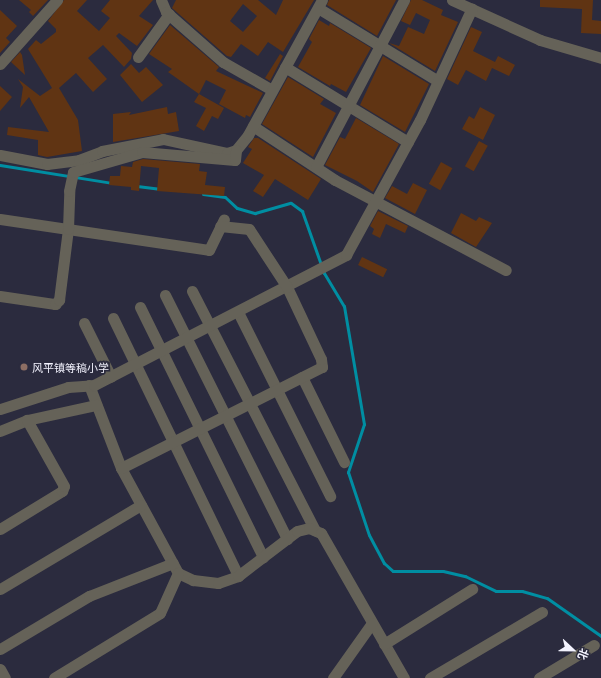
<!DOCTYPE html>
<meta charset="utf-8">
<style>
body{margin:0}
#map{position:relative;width:601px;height:678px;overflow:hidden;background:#2b2b3e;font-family:Literata,"Noto Sans SC",serif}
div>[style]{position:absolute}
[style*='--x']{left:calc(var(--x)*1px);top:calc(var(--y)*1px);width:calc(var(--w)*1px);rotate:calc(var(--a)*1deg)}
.stream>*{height:3px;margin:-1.5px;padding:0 1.5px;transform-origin:1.5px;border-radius:1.5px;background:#008ea2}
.building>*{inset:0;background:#603413;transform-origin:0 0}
.minor>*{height:11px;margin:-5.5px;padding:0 5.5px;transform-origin:5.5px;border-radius:5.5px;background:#656258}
.dots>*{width:11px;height:11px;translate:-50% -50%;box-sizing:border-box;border:2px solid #2b2b3e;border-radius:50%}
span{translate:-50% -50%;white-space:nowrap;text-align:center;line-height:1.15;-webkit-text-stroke:3.5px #2b2b3e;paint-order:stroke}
.poi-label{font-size:11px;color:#f3f3fe}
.left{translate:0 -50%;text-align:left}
.north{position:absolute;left:553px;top:630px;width:40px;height:40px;-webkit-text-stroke:3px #2b2b3e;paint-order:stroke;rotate:112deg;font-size:11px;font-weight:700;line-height:16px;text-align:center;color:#f3f3fe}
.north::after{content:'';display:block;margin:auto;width:14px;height:18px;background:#f3f3fe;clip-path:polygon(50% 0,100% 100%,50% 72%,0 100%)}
</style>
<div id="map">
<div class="stream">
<div style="--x:0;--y:165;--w:113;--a:9.1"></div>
<div style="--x:137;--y:186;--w:24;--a:7"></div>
<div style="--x:203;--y:194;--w:22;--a:8"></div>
<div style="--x:225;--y:197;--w:16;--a:43"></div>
<div style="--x:237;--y:208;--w:19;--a:16"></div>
<div style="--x:255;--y:213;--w:37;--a:-16"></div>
<div style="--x:291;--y:203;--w:14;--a:36"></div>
<div style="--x:302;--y:211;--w:66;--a:70.5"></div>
<div style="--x:324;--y:273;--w:39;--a:59"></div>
<div style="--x:344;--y:306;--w:120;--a:80.4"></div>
<div style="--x:364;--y:424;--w:51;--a:108.4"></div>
<div style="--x:348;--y:472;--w:66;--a:71.6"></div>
<div style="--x:369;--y:535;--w:32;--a:62"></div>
<div style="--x:384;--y:563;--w:12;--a:42"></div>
<div style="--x:393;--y:571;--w:50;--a:0"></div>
<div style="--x:443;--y:571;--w:23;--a:13"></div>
<div style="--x:465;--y:576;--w:34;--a:26"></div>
<div style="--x:496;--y:591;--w:26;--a:0"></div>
<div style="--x:522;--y:591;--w:26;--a:16"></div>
<div style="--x:547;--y:598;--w:66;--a:35.1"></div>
</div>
<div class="building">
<div style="clip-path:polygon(19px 0,48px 0,33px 16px,29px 12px,31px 10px)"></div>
<div style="clip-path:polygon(64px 0,87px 0,77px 11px,99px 31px,110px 18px,101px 11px,110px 0,153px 0,139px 16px,153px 25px,137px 46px,119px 33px,116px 36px,132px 53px,131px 59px,124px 67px,103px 45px,88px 58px,107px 79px,93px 92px,76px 73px,59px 88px,78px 120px,82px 151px,47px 157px,38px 155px,38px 140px,7px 135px,8px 127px,49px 132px,29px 97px,20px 108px,23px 87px,18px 79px,40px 96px,52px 88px,28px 49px,36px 40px,41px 44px,56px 32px,56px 29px,48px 21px)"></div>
<div style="clip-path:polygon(evenodd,176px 0,258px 0,276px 15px,283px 0,314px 0,283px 52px,268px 42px,258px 56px,241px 44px,231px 57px,227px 56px,172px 8px,176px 0,243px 4px,257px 16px,243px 32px,230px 21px,243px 4px)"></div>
<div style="clip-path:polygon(329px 0,396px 0,377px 36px,327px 5px)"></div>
<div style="clip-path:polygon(411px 0,422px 0,443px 10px,441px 15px,458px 22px,435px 71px,389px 43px,399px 46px,408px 27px,424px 34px,430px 20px,416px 13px,410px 25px,401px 21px)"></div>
<div style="clip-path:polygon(540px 0,593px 0,592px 20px,601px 21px,601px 34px,581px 33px,582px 9px,540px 7px)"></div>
<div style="clip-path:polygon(0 10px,17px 26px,6px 38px,10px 42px,0 53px)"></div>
<div style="clip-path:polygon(319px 20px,329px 26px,330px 23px,371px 48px,346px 92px,331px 84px,330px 86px,298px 67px,312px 42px,309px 39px)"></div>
<div style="clip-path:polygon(170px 25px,219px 67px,216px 71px,263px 93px,250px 117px,246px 115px,245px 118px,219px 104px,226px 90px,206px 80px,199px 94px,168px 72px,172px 69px,149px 54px)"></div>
<div style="clip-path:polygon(471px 27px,482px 32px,473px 51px,495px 62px,498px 56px,515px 65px,509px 76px,492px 68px,486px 81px,466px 70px,458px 85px,447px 79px)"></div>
<div style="clip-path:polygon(20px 52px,22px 55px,25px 75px,11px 62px)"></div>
<div style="clip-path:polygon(280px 54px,283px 56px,270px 81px,265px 78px)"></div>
<div style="clip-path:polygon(383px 56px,429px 84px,405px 132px,360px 105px)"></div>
<div style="clip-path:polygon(131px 64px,139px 73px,146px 67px,163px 85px,142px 102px,120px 75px)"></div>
<div style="clip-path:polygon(288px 77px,324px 99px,320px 104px,336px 113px,313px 157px,262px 124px)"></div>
<div style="clip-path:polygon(0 86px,12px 97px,0 111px)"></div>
<div style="clip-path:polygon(199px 94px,224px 108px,218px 119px,212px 116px,204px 131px,196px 126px,206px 108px,194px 102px)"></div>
<div style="clip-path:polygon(167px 107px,168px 114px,176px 112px,179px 131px,113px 142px,113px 114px,131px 112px,129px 115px)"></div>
<div style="clip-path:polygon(480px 107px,495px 115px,483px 140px,462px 129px,469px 116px,474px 119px)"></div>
<div style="clip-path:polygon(356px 118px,399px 144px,373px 192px,357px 181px,325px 165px,340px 137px,345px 139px)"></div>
<div style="clip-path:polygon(254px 138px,258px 138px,321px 179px,308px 200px,275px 179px,263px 197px,253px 191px,264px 175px,243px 163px,252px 149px,248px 147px)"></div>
<div style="left:479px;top:141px;width:10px;height:29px;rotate:29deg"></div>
<div style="clip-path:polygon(143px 159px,200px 164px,199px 171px,207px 172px,205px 185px,225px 187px,224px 196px,157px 191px,159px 168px,141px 166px,139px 191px,131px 190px,131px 187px,109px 185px,110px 176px,120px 176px,121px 166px,132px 167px,133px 162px)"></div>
<div style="left:441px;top:162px;width:13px;height:25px;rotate:29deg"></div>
<div style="clip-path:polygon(413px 183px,427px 190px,415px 214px,385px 198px,392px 186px,407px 194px)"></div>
<div style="clip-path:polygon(378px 211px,408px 226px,405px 233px,386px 224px,380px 238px,372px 234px,374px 229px,370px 226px)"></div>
<div style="clip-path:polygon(461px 213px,476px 221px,479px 217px,492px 223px,476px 247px,451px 233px)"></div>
<div style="left:362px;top:257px;width:28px;height:9px;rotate:26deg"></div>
</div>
<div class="minor">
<div style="--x:161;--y:0;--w:13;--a:67"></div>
<div style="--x:166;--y:12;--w:76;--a:41.3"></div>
<div style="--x:223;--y:62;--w:56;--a:29.7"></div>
<div style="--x:452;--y:0;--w:97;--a:24.4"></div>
<div style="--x:540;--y:40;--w:64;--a:16.4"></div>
<div style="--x:318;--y:8;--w:140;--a:31.3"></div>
<div style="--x:138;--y:57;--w:53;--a:-54.2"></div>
<div style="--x:0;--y:64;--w:86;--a:-48.3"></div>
<div style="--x:285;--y:67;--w:144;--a:31.4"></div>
<div style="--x:253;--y:126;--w:98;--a:33.4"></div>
<div style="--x:335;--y:180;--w:193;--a:27.8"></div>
<div style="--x:0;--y:155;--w:48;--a:10.8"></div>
<div style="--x:47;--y:164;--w:32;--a:-7"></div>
<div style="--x:79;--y:160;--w:25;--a:-21"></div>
<div style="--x:102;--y:151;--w:62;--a:-11.1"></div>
<div style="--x:163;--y:139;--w:66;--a:12.3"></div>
<div style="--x:227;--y:153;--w:9;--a:-18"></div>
<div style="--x:236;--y:150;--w:19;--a:-51"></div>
<div style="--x:248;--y:135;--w:154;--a:-61.3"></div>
<div style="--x:316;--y:167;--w:189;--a:-62.2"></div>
<div style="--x:0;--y:219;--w:211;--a:8.4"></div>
<div style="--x:209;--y:250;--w:34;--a:-64"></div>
<div style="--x:192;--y:291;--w:269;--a:62.8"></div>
<div style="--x:165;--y:295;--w:273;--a:63.4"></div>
<div style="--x:0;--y:296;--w:56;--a:8.3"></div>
<div style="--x:55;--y:304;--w:6;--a:-45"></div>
<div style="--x:59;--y:300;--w:72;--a:-82.8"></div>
<div style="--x:68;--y:229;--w:38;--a:-88"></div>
<div style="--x:69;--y:191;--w:19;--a:-78"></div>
<div style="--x:73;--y:172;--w:72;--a:-16.2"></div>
<div style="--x:142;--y:152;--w:93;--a:4.9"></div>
<div style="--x:235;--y:160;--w:10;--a:-84"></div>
<div style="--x:140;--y:307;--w:279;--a:63.8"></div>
<div style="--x:238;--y:312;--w:206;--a:63.4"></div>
<div style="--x:113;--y:318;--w:287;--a:64.1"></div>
<div style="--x:84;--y:323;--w:60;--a:63.4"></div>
<div style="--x:302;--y:377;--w:95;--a:63.7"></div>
<div style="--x:89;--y:385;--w:89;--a:68.9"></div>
<div style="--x:121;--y:468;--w:119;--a:61.5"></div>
<div style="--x:178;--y:573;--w:17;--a:25"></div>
<div style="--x:193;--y:580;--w:25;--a:7"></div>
<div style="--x:218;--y:583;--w:21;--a:-19"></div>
<div style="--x:238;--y:576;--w:74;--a:-37.3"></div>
<div style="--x:297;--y:531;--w:12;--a:-14"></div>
<div style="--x:309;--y:528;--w:13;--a:23"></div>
<div style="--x:321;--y:533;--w:167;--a:60.2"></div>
<div style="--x:0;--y:409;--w:71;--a:-17.9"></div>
<div style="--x:68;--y:387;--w:26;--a:-4"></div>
<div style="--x:94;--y:385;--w:284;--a:-27.3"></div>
<div style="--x:346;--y:255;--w:154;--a:-61.3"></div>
<div style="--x:420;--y:120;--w:123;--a:-65.1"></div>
<div style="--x:0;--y:431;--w:29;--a:-22"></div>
<div style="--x:27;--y:420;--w:71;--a:-12.3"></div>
<div style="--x:121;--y:468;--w:225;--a:-26.7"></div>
<div style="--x:322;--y:367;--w:8;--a:-97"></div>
<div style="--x:321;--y:359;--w:80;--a:-115.3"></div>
<div style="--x:287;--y:287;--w:69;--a:-123.2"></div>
<div style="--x:249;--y:229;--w:29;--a:-174"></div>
<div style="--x:0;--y:529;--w:73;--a:-31.5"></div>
<div style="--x:62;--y:491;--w:5;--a:-68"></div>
<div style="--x:64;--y:486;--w:76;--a:-119.3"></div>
<div style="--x:0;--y:589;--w:164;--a:-30.8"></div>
<div style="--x:384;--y:644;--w:104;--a:-32"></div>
<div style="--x:0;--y:649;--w:104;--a:-30.8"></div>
<div style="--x:89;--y:596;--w:90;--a:-21.4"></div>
<div style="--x:0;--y:669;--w:10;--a:61"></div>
<div style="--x:54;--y:678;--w:124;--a:-31.5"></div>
<div style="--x:160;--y:613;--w:44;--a:-65.8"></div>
<div style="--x:333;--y:678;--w:67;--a:-54.7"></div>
<div style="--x:430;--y:678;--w:130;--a:-30.5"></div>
<div style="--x:539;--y:678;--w:64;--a:-31"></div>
</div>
<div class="dots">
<div style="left:24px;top:367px;background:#8d6e63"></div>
</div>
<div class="poi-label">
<span class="left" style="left:32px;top:367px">风平镇等稿小学</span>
</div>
<div class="north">北</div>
</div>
